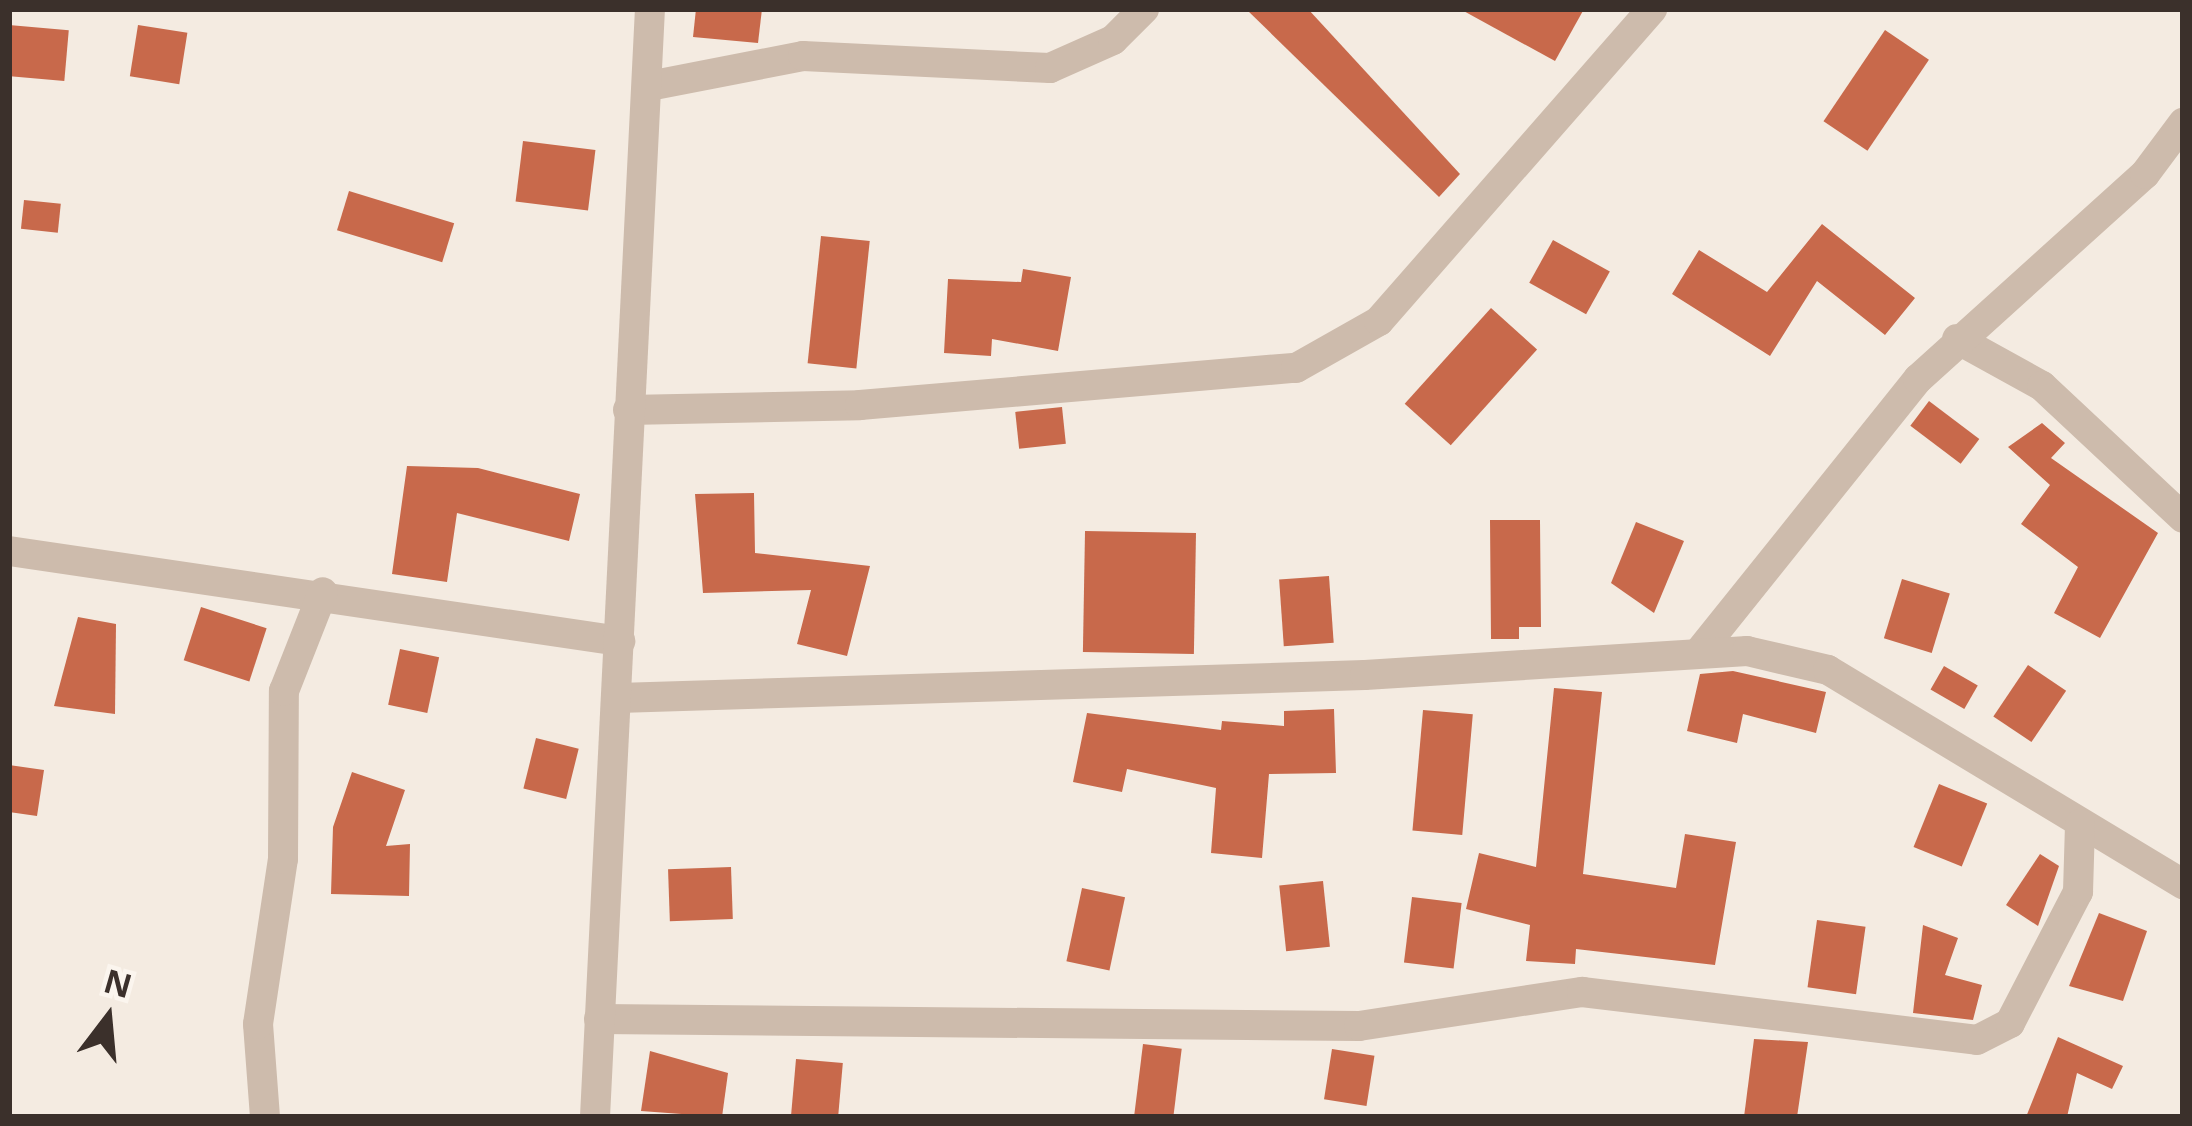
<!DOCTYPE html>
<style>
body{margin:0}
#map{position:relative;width:2192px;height:1126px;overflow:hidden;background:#f4ebe1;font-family:"Open Sans",sans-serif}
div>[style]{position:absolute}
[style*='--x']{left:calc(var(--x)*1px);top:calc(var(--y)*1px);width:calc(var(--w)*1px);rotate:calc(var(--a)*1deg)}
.building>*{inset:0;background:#c8694b;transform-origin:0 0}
.street>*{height:30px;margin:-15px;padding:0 15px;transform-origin:15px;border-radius:15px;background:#cdbbac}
span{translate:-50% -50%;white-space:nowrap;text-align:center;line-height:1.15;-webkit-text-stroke:12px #fbf5ee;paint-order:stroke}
.frame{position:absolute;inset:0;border:12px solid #3b302b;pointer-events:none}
.north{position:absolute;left:48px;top:958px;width:120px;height:120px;-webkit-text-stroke:9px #fbf5ee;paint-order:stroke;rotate:16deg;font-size:33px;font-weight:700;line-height:48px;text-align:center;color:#3b302b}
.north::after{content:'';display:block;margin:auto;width:42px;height:54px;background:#3b302b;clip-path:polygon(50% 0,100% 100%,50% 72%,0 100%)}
</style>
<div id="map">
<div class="building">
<div style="clip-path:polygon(696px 9px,762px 9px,758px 43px,693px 37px)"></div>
<div style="clip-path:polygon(1246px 9px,1308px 9px,1460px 174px,1439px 197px)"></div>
<div style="clip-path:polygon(1460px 9px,1584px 9px,1555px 61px)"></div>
<div style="left:9px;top:25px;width:60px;height:51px;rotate:5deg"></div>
<div style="left:138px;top:25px;width:50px;height:52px;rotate:9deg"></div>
<div style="left:1885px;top:30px;width:53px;height:110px;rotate:34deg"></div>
<div style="left:523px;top:141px;width:73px;height:61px;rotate:7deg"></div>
<div style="left:349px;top:191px;width:110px;height:41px;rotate:17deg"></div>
<div style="left:24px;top:200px;width:37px;height:29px;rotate:6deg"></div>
<div style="clip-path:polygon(1822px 224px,1915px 298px,1885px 335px,1817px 281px,1770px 356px,1672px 294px,1699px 250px,1767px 292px)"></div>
<div style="left:821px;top:236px;width:49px;height:128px;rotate:6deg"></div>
<div style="left:1553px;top:240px;width:65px;height:49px;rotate:29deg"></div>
<div style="clip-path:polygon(1023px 269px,1071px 277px,1058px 351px,992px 339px,991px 356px,944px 353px,948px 279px,1021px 282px)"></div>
<div style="left:1491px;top:308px;width:62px;height:129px;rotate:42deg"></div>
<div style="left:1929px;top:401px;width:63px;height:31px;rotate:37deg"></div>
<div style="left:1062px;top:407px;width:37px;height:47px;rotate:84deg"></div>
<div style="clip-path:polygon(2042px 423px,2065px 443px,2051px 458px,2158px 533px,2100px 638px,2054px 613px,2078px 567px,2021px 524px,2050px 485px,2008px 447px)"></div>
<div style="clip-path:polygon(407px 466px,478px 468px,580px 494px,569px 541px,457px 513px,447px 582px,392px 574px)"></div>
<div style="clip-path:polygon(754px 493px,755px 553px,870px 566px,847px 656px,797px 644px,811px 590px,703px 593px,695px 494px)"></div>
<div style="clip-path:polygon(1490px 520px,1540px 520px,1541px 627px,1519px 627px,1519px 639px,1491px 639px)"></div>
<div style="clip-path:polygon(1636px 522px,1684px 541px,1654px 613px,1611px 583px)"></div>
<div style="left:1196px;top:533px;width:121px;height:111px;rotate:91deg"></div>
<div style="left:1329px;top:576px;width:67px;height:50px;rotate:86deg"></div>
<div style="left:1902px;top:579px;width:50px;height:62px;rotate:17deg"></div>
<div style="left:201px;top:607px;width:69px;height:56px;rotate:18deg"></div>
<div style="clip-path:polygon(78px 617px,116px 624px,115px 714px,54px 706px)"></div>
<div style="left:400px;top:649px;width:40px;height:57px;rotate:12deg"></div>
<div style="left:2028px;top:665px;width:46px;height:62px;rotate:34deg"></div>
<div style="left:1944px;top:666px;width:39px;height:27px;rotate:30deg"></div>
<div style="clip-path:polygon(1733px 671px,1826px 692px,1816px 733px,1743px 714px,1737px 743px,1687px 731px,1700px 674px)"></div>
<div style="clip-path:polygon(1554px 688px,1602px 692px,1583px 874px,1676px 888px,1685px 834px,1736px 842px,1715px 965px,1576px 949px,1575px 964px,1526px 961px,1530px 925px,1466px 909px,1479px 853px,1536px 867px)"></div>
<div style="clip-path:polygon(1334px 709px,1336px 773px,1269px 774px,1262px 858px,1211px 853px,1216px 788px,1127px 769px,1122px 792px,1073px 782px,1087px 713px,1221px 730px,1222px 721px,1284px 726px,1284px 711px)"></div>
<div style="left:1423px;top:710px;width:50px;height:121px;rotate:5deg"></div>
<div style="left:536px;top:738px;width:44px;height:52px;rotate:14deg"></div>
<div style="clip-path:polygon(9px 765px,44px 770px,37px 816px,9px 812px)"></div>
<div style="clip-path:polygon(352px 772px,405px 790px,386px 846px,410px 844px,409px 896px,331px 894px,333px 827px)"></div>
<div style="left:1939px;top:784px;width:52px;height:68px;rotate:22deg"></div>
<div style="clip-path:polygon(2040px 854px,2059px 866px,2038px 926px,2006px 905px)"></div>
<div style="left:731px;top:867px;width:52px;height:63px;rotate:88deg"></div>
<div style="left:1323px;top:881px;width:66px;height:44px;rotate:84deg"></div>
<div style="left:1082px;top:888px;width:44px;height:75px;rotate:12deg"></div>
<div style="left:1412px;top:897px;width:50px;height:66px;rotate:7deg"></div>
<div style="clip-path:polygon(2099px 913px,2147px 931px,2123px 1001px,2069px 986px)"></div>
<div style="left:1817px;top:920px;width:49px;height:68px;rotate:8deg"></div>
<div style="clip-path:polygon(1923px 925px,1958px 938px,1945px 975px,1982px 985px,1973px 1020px,1913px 1013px)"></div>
<div style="clip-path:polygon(2058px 1037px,2123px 1066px,2112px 1089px,2077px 1073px,2067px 1117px,2026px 1117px)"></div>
<div style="clip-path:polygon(1754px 1039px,1808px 1042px,1797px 1117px,1744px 1117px)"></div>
<div style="left:1143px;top:1044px;width:39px;height:74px;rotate:7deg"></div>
<div style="left:1332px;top:1049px;width:43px;height:51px;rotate:9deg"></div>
<div style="clip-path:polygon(650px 1051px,728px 1073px,722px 1117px,641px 1111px)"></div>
<div style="left:796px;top:1059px;width:47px;height:58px;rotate:5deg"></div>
</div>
<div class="street">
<div style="--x:649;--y:86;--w:157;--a:-11"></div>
<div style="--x:803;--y:56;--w:247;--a:2.8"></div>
<div style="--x:1050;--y:68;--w:69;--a:-24"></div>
<div style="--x:1113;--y:40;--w:44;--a:-45"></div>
<div style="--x:1957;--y:339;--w:97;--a:28.9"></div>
<div style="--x:2042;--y:386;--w:193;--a:43.1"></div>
<div style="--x:628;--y:410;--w:232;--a:-1.2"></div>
<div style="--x:860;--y:405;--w:438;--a:-4.9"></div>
<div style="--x:1296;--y:368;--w:95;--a:-29.5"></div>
<div style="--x:1379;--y:321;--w:415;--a:-48.8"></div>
<div style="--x:9;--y:551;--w:618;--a:8.38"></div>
<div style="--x:1700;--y:651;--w:349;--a:-51.3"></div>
<div style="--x:1918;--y:379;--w:306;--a:-42.1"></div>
<div style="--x:2145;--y:174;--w:64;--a:-53.3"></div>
<div style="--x:618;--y:698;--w:747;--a:-1.76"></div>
<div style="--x:1365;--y:675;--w:383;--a:-3.6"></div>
<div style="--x:1747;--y:651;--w:83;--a:13.2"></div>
<div style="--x:1828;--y:670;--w:415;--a:31.1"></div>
<div style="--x:599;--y:1019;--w:760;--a:0.53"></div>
<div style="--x:1359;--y:1026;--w:226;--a:-8.7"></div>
<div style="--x:1582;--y:992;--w:398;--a:6.9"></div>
<div style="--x:1977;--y:1040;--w:37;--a:-27"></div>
<div style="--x:2010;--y:1023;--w:148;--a:-62.6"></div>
<div style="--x:2078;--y:892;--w:68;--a:-88.3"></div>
<div style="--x:265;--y:1117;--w:93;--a:-94.3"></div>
<div style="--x:258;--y:1024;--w:167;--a:-81.4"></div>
<div style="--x:283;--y:859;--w:168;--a:-89.7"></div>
<div style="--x:284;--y:691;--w:106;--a:-68.5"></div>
<div style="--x:595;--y:1117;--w:1109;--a:-87.16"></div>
</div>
<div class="frame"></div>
<div class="north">N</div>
</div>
